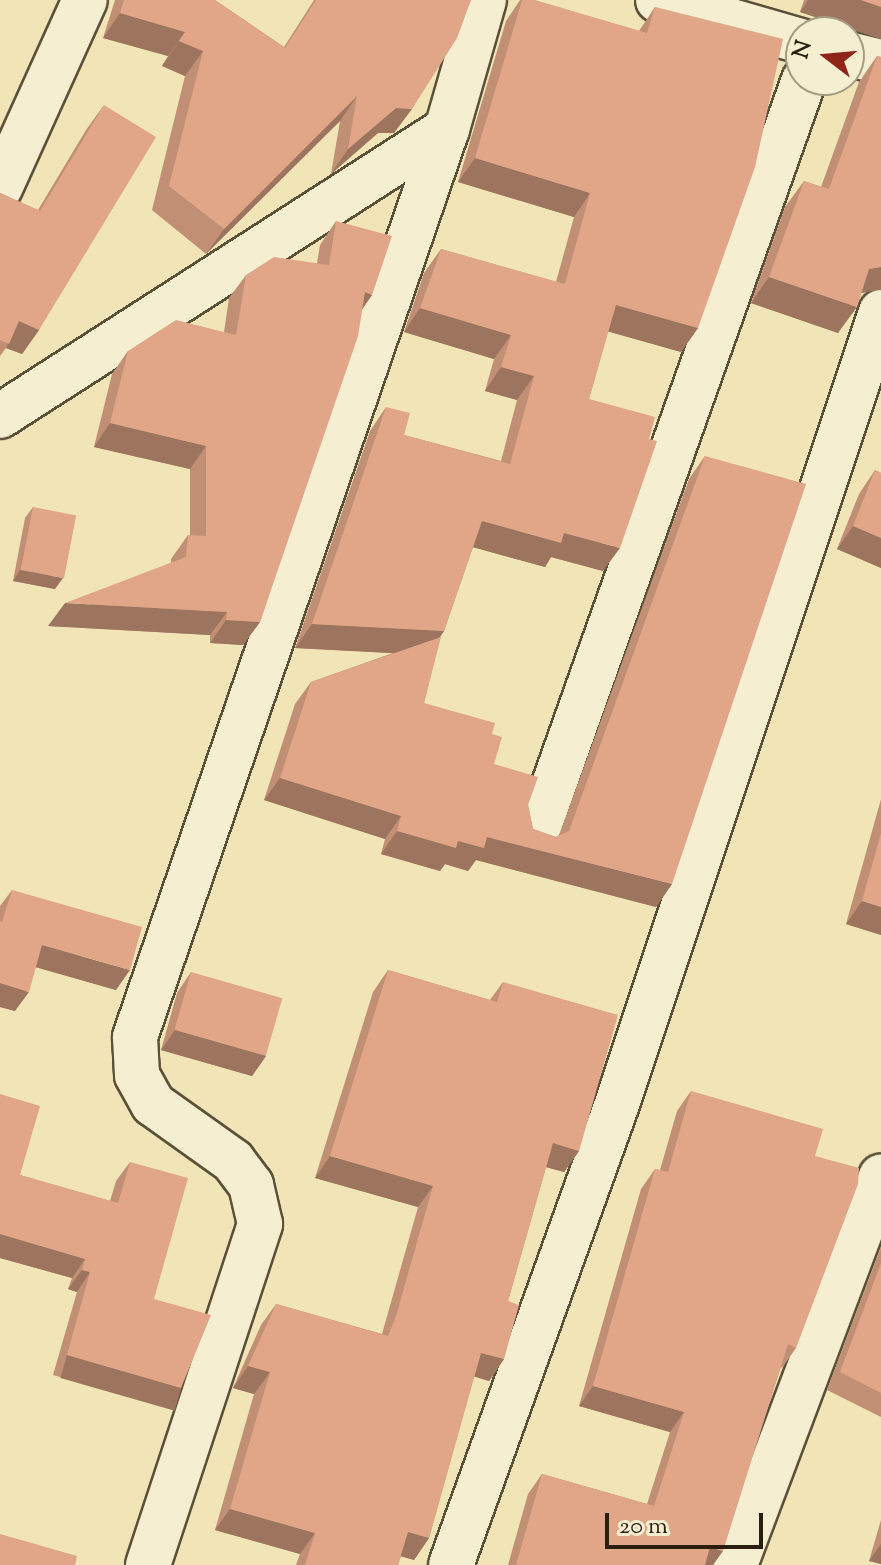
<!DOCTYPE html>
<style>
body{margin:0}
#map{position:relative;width:881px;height:1565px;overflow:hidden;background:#f1e5b7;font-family:"Sorts Mill Goudy",serif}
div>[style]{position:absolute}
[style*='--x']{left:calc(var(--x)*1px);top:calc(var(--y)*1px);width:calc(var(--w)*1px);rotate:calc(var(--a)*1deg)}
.roads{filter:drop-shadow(2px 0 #5c5039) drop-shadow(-2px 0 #5c5039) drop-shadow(0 2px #5c5039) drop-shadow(0 -2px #5c5039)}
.minor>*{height:44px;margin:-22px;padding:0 22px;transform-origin:22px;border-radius:22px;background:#f6eed0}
.wall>*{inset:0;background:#c18f74}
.shaded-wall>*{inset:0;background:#9d745e;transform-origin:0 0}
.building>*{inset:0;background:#e0a687;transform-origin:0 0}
span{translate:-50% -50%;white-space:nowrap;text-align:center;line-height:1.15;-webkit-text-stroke:8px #f6eed0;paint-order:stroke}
.north{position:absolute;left:785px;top:16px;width:80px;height:80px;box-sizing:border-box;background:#f6eed0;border:2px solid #a59b83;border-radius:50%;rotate:286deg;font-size:22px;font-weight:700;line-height:32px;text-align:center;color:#2b1e0f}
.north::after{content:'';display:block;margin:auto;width:28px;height:36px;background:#8f2418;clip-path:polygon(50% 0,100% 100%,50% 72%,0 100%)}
.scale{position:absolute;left:605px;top:1513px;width:158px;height:36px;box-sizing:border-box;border:4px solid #2b1e0f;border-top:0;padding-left:10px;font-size:24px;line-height:28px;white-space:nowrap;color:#2b1e0f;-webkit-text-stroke:6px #f6eed0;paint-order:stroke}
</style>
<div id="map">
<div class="roads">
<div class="minor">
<div style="--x:658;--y:0;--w:149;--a:16"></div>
<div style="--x:849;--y:54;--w:33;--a:14"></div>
<div style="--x:0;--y:188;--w:206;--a:-65.7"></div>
<div style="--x:0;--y:416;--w:531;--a:-32.7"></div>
<div style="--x:536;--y:835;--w:801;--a:-70.46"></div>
<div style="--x:148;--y:1565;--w:359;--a:-71.8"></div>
<div style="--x:260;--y:1224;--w:40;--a:-103"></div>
<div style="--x:251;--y:1185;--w:30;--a:-127"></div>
<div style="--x:233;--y:1161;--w:98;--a:-144.5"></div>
<div style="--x:153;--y:1104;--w:33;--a:-119"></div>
<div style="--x:137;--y:1075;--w:38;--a:-93"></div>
<div style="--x:135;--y:1037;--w:960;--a:-71.04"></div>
<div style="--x:447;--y:129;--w:134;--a:-74"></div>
<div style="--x:451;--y:1565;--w:490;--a:-70.2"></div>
<div style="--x:617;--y:1104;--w:835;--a:-71.57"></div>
<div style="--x:735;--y:1565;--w:415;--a:-69.4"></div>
</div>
</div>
<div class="wall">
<div style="clip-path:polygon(115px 0,215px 0,284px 47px,314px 0,471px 0,394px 133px,378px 133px,331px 174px,340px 121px,206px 254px,152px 210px,185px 76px,162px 66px,168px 56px,103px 38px)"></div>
<div style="clip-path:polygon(520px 0,534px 0,639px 31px,655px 7px,698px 328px,681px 352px,608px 331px,589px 399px,603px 571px,551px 557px,545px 567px,473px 547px,444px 631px,440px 637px,424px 703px,492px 734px,494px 764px,528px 805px,533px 829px,556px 837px,559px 835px,689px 479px,705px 456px,672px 884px,656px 907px,476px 860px,468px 871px,445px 864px,440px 871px,381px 854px,385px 839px,264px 800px,295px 704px,311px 682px,393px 653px,295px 648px,370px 431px,386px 407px,404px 435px,501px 461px,517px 400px,485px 391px,494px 359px,404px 332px,424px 273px,441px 249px,556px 282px,574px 217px,458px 182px,506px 21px)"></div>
<div style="clip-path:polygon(804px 0,881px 0,881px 39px,800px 12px)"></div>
<div style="clip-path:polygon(877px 56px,881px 57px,881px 289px,861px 293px,838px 333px,751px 303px,785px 207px,804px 181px,821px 187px,859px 82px)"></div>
<div style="clip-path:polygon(104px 105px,39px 330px,22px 354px,6px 348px,0 356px,0 193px,38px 210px,86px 130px)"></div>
<div style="clip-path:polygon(336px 221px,372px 295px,362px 309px,260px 622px,243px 645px,210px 643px,210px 635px,48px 626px,171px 563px,171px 559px,188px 535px,190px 535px,190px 469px,94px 447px,112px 374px,128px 351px,224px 332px,229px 298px,246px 275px,317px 263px,320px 245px)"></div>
<div style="clip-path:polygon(875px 470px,881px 473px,881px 568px,837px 549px,859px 494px)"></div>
<div style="clip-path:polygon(33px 507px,55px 589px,13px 581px,25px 518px)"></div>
<div style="clip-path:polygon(881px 799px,881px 935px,846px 924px)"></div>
<div style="clip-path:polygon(12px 890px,116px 990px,36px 967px,15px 1011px,0 1007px,0 906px)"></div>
<div style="clip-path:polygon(388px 970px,490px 1000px,503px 982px,579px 1151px,564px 1172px,546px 1167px,508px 1301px,504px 1359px,489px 1381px,474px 1376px,429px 1538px,414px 1560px,401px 1556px,398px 1565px,296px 1565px,300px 1554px,215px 1530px,254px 1394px,233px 1388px,261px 1325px,276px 1304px,382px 1334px,418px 1207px,315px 1178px,373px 992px)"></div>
<div style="clip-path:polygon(191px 972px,266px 1056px,252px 1076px,161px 1050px,177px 993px)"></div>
<div style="clip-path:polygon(691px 1091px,815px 1156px,796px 1348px,782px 1368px,781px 1367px,713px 1565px,508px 1565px,528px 1494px,542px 1474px,647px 1504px,670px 1432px,579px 1406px,641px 1189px,655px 1169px,660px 1170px,677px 1111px)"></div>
<div style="clip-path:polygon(0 1094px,20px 1175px,110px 1201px,116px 1181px,130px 1162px,154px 1299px,168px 1408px,53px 1375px,77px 1292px,68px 1289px,72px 1278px,0 1258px)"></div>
<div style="clip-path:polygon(881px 1247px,881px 1417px,827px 1390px)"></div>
<div style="clip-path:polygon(881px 1520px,881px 1564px,869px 1561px)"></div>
</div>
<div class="shaded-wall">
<div style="clip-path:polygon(808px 0,861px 0,881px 7px,881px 39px,800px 12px)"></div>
<div style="clip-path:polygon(120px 13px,185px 32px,168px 56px,103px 38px)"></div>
<div style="clip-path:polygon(179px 41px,203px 51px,185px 76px,162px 66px)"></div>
<div style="clip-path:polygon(357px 96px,340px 121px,206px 254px,224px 229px)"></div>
<div style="clip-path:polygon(396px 108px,412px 109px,394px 133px,378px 133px,331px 174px,348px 149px)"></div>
<div style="clip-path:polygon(475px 158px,590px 193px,574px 217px,458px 182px)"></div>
<div style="clip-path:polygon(881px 267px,881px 289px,851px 295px,869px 269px)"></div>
<div style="clip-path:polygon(769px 277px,857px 307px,838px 333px,751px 303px)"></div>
<div style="clip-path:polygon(365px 292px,372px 295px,356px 318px)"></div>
<div style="clip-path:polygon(616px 305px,698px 328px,681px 352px,599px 329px)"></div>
<div style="clip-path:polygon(420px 308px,511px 335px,494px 359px,404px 332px)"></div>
<div style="clip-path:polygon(19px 321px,39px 330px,22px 354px,6px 348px)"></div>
<div style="clip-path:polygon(501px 367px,534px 376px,517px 400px,485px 391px)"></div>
<div style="clip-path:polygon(110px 423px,206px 446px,190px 469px,94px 447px)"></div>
<div style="clip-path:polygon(482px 521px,564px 533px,620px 548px,603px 571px,551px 557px,545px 567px,465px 545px)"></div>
<div style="clip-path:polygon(853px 526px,881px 538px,881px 568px,837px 549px)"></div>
<div style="clip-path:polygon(20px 570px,63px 578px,55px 589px,13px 581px)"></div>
<div style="clip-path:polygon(65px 603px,227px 612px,210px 635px,48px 626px)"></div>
<div style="clip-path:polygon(226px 620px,260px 622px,243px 645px,210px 643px)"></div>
<div style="clip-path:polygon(312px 624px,444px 631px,427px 655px,295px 648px)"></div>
<div style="clip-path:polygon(280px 778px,401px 816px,385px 839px,264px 800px)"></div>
<div style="clip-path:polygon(397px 831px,458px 841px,487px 837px,672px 884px,656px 907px,476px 860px,468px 871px,445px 864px,440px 871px,381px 854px)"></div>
<div style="clip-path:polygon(862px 901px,881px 907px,881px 935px,846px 924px)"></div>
<div style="clip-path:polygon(42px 945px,130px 970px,116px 990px,28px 965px)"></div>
<div style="clip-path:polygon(0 983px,29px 992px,15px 1011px,0 1007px)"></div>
<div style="clip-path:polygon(175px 1030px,266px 1056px,252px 1076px,161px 1050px)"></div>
<div style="clip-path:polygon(553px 1143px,579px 1151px,564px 1172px,538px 1165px)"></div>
<div style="clip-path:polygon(330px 1156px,433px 1186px,418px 1207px,315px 1178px)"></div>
<div style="clip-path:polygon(0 1234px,85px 1259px,72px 1278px,0 1258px)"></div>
<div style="clip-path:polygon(82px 1270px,90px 1272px,77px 1292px,68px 1289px)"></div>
<div style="clip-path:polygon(481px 1353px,504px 1359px,489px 1381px,466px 1374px)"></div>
<div style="left:67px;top:1355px;width:119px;height:24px;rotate:16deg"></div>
<div style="clip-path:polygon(248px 1366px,270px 1372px,254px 1394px,233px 1388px)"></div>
<div style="clip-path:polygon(593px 1386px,684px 1412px,670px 1432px,579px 1406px)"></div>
<div style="clip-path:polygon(230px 1509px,315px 1533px,300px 1554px,215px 1530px)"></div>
<div style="clip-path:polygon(408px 1532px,429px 1538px,414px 1560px,393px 1554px)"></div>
<div style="clip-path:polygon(881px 1544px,881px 1564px,869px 1561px)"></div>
<div style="clip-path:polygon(710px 1547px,723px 1551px,713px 1565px,698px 1565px)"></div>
</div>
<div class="building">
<div style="clip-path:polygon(124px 0,215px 0,285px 48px,316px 0,471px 0,457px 38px,412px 109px,396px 108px,348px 149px,357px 96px,224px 229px,169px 186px,203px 51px,179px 41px,185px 32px,120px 13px)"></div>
<div style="clip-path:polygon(522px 0,534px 0,647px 33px,655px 7px,783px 39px,755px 167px,698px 328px,616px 305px,589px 399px,655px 417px,649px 439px,657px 441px,620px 548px,564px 533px,561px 543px,482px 521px,444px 631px,312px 624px,386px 407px,410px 413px,404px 435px,510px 464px,534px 376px,501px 367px,511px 335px,420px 308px,441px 249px,565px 284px,590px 193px,475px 158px)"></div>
<div style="clip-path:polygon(861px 0,881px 0,881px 7px)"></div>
<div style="clip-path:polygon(877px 56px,881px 57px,881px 267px,869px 269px,857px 307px,769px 277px,804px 181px,829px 189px)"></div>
<div style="clip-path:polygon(104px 105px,156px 137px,39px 330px,19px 321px,9px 344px,0 340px,0 193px,40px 211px)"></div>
<div style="clip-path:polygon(336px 221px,392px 236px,372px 295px,365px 292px,358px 336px,260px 622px,226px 620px,227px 612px,65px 603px,186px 557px,188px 535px,206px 536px,206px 446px,110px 423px,128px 351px,176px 320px,236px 335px,246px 275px,274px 257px,329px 265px)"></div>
<div style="clip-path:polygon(705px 456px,806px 484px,672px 884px,487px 837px,484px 848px,458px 841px,456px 848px,397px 831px,401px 816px,280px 778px,311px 682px,441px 637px,424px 703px,495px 723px,492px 734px,502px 737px,494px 764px,538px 777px,528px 805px,533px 829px,556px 837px,569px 831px)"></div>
<div style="clip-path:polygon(875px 470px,881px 473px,881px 538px,853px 526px)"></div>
<div style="left:33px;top:507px;width:44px;height:64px;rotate:11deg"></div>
<div style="clip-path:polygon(881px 833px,881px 907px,862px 901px)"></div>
<div style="clip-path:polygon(12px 890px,142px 927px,130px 970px,42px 945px,29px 992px,0 983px,0 921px,2px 922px)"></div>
<div style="clip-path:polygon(388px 970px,497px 1002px,503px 982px,618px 1015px,579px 1151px,553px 1143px,508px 1301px,519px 1305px,504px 1359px,481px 1353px,429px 1538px,408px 1532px,398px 1565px,305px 1565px,315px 1533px,230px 1509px,270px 1372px,248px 1366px,276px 1304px,388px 1336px,396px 1316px,433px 1186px,330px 1156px)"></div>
<div style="left:191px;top:972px;width:95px;height:60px;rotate:16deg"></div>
<div style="clip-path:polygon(691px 1091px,823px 1129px,815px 1156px,859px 1168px,858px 1184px,796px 1348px,788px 1344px,723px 1551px,710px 1547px,705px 1565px,516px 1565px,542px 1474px,654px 1506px,684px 1412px,593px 1386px,655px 1169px,668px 1172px)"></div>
<div style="clip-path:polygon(0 1094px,40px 1106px,20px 1175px,118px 1203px,130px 1162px,188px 1178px,154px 1299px,211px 1315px,181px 1388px,67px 1355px,90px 1272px,82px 1270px,85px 1259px,0 1234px)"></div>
<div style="clip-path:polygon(881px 1263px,881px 1393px,840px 1372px)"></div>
<div style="clip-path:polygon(0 1534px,77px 1556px,75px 1565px,0 1565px)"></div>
</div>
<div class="north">N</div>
<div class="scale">20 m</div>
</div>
